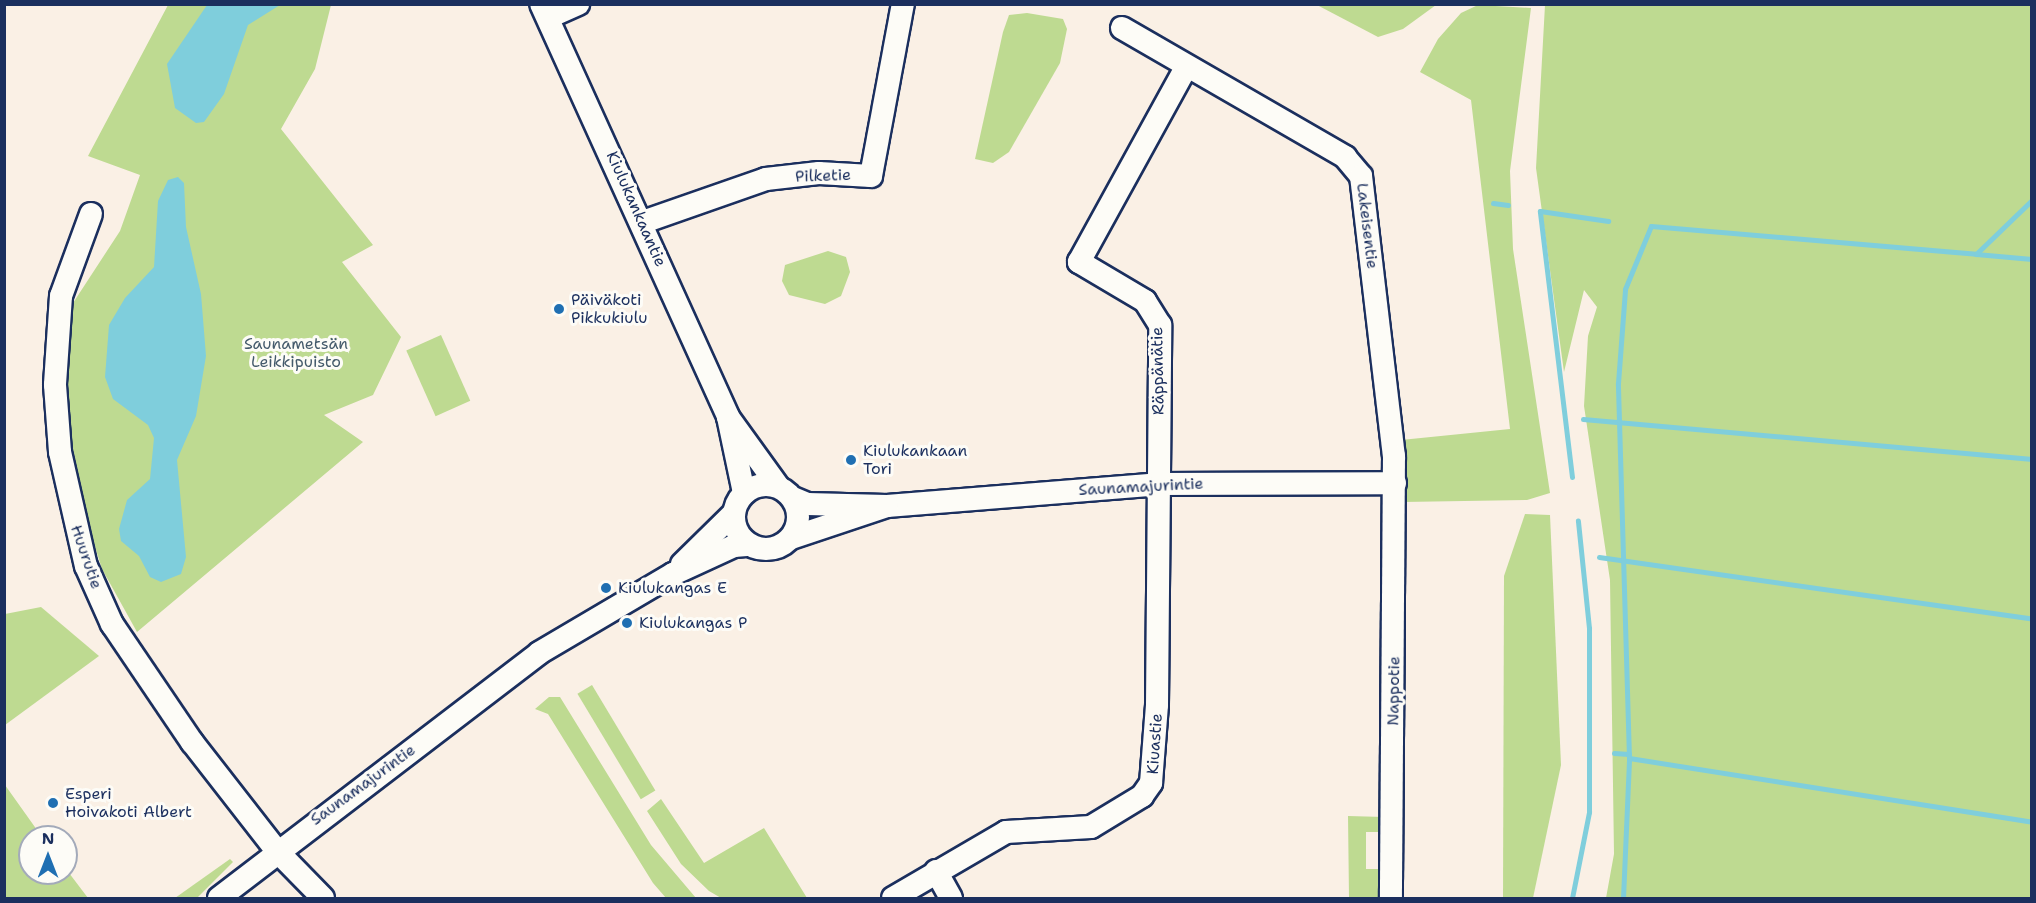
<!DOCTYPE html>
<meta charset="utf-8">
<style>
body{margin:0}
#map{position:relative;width:2036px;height:903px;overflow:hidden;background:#faf0e5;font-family:"Shantell Sans",sans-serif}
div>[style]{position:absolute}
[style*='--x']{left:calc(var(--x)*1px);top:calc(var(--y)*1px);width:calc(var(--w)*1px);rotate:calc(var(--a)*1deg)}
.green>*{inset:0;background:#beda91;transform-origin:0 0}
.water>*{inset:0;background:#7fcedc}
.stream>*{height:5px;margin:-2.5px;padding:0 2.5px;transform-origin:2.5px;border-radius:2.5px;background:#7fcedc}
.roads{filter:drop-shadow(2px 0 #1b2f5e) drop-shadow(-2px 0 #1b2f5e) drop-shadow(0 2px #1b2f5e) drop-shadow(0 -2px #1b2f5e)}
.street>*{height:22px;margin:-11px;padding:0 11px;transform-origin:11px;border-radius:11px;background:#fdfcf7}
.street>.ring{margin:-11px;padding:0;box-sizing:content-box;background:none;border:22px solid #fdfcf7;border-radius:50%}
.dots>*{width:16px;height:16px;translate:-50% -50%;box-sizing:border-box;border:3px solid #fdfcf7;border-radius:50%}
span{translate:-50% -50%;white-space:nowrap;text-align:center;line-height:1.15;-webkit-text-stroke:6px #fdfcf7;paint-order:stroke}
.street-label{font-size:16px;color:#1b2f5e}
.poi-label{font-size:16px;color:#1b2f5e}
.left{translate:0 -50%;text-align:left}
.park-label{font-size:16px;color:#445a6b}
.frame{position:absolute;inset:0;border:6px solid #1b2f5e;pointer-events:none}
.north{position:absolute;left:18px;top:825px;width:60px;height:60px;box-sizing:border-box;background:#fdfcf7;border:2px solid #a3aaba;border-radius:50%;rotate:0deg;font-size:16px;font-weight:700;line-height:24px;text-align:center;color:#1b2f5e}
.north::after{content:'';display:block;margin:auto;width:21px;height:27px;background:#1f6fb2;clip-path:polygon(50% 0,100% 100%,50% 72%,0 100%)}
</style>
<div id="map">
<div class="green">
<div style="clip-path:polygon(168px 5px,331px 5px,315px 69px,281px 129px,373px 245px,342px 262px,401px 337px,373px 395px,324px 415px,363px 442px,137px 632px,102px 569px,84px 512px,69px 442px,67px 326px,73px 303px,120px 231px,140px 175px,88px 156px)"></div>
<div style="clip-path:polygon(1317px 5px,1436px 5px,1403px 29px,1378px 37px)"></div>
<div style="clip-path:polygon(1478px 5px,1531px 8px,1510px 171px,1513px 249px,1550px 493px,1527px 500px,1403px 502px,1401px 440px,1510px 429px,1471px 100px,1420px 72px,1438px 39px,1461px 13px)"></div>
<div style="clip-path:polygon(1545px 5px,2031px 5px,2031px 898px,1606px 898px,1614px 854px,1610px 580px,1584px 406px,1588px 336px,1597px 307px,1584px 290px,1564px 372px,1536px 168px)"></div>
<div style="clip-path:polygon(1027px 13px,1063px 19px,1067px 29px,1060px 63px,1009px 152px,993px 163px,975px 159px,1003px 32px,1009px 15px)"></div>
<div style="clip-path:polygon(828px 251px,846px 257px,850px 272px,841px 296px,825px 304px,789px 295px,782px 281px,785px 265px)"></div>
<div style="left:441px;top:335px;width:72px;height:38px;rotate:66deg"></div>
<div style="clip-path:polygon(1525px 514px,1550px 515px,1561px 765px,1533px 898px,1503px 898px,1504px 576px)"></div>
<div style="clip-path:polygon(41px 607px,99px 656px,5px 725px,5px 614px)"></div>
<div style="left:592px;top:685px;width:123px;height:17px;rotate:59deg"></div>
<div style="clip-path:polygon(549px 697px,560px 697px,651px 845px,696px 898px,666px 898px,653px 883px,548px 714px,535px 709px)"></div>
<div style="clip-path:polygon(5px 785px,42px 837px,30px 837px,30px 873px,66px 869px,88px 898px,5px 898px)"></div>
<div style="clip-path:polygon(661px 799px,704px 863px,764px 828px,807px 898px,721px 898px,709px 891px,681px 864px,647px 811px)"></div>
<div style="clip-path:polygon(1348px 816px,1384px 817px,1384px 832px,1366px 832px,1366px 869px,1384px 869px,1381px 898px,1349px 898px)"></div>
<div style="clip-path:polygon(230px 859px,233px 862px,197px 898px,175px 898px)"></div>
</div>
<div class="water">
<div style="clip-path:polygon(207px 5px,280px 5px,248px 25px,224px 94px,204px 122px,196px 123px,175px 108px,167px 64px)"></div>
<div style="clip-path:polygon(178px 177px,184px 183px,186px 227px,201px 294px,206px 356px,196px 416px,177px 460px,186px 557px,181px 574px,161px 582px,150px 577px,139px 556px,121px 541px,119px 529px,127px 500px,150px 479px,154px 438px,148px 425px,113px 399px,105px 377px,109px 325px,125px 298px,154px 267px,158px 201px,168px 180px)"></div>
</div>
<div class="stream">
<div style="--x:1493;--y:203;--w:15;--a:8"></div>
<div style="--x:1976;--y:254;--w:56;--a:5.1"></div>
<div style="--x:1583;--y:419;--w:451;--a:5.1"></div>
<div style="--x:1572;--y:477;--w:268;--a:-96.9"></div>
<div style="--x:1540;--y:211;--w:69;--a:8.4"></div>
<div style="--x:1599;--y:557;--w:437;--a:8.1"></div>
<div style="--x:1614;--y:753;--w:15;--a:4"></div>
<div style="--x:1629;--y:758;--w:408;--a:9"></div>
<div style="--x:1572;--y:898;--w:88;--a:-78.8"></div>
<div style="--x:1589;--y:812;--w:184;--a:-90"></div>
<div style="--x:1589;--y:628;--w:108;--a:-95.9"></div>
<div style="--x:1623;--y:898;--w:140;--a:-87.5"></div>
<div style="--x:1629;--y:758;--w:375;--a:-91.7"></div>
<div style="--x:1618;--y:383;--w:94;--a:-85.7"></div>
<div style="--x:1625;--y:289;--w:68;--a:-67.6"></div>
<div style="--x:1651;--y:226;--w:326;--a:4.9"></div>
<div style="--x:1976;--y:254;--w:78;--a:-44"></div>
</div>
<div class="roads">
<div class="street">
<div style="--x:541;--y:4;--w:453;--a:65.6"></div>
<div style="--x:728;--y:417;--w:78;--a:78.1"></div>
<div style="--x:549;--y:17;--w:32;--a:-24"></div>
<div style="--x:1122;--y:28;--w:258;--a:30"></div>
<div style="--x:1345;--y:157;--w:25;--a:50"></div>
<div style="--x:1361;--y:176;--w:282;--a:83.3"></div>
<div style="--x:1394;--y:456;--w:442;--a:90.4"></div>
<div style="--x:91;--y:214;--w:87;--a:110.1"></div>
<div style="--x:61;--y:296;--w:89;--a:93.9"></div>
<div style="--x:55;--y:385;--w:67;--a:85.7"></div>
<div style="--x:60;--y:452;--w:117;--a:77.2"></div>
<div style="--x:86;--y:566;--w:64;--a:65.9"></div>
<div style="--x:112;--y:624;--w:143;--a:55.9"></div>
<div style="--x:192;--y:742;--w:137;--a:52.1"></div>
<div style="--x:276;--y:850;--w:67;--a:45.6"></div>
<div style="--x:643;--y:222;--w:130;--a:-19.3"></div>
<div style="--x:766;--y:179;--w:53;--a:-6.5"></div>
<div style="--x:819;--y:173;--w:52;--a:3.3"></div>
<div style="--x:871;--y:176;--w:175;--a:-79.5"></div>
<div style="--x:728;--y:417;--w:85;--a:54.1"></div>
<div class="ring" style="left:734px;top:485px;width:42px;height:42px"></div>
<div style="--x:887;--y:506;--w:272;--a:-4.6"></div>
<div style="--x:1158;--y:484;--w:237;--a:-0.2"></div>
<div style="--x:791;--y:538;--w:101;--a:-18.4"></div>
<div style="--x:887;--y:506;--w:80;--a:-178.6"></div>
<div style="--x:807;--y:504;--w:15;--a:-157"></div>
<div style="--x:682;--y:564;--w:73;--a:-44.4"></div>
<div style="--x:936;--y:871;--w:31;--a:61"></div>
<div style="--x:219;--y:898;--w:403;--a:-37.4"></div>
<div style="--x:539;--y:653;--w:156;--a:-30.5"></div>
<div style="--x:673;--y:574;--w:67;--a:-24.7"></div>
<div style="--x:734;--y:546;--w:16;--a:-4"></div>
<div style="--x:893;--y:898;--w:131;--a:-30.3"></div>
<div style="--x:1006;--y:832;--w:85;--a:-3.4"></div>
<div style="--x:1091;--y:827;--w:60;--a:-31.3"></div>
<div style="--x:1142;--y:796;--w:16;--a:-55"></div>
<div style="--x:1151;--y:783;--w:78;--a:-85.6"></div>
<div style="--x:1157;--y:705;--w:380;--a:-89.5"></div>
<div style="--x:1160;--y:325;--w:28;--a:-122"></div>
<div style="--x:1145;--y:301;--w:77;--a:-149.4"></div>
<div style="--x:1079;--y:262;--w:220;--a:-61.2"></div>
</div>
</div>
<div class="dots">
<div style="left:559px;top:309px;background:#1f6fb2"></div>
<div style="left:851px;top:460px;background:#1f6fb2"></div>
<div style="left:606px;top:588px;background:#1f6fb2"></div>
<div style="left:627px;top:623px;background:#1f6fb2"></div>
<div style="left:53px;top:803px;background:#1f6fb2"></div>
</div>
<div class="street-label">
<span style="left:823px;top:176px;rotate:-2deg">Pilketie</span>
<span style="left:636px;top:209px;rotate:66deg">Kiulukankaantie</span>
<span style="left:1367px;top:226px;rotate:83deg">Lakeisentie</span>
<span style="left:1158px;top:371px;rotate:-91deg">Räppänätie</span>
<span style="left:1141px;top:487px;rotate:-3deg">Saunamajurintie</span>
<span style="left:86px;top:557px;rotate:71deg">Huurutie</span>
<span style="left:1394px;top:691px;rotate:-89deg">Nappotie</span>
<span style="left:1155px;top:744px;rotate:-86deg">Kiuastie</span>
<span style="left:363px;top:785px;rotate:-36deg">Saunamajurintie</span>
</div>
<div class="poi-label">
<span class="left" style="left:571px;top:309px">Päiväkoti<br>Pikkukiulu</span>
<span class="left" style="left:863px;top:460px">Kiulukankaan<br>Tori</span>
<span class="left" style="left:618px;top:588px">Kiulukangas E</span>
<span class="left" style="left:639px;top:623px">Kiulukangas P</span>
<span class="left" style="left:65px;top:803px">Esperi<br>Hoivakoti Albert</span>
</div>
<div class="park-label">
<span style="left:296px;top:353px">Saunametsän<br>Leikkipuisto</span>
</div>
<div class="frame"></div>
<div class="north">N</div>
</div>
